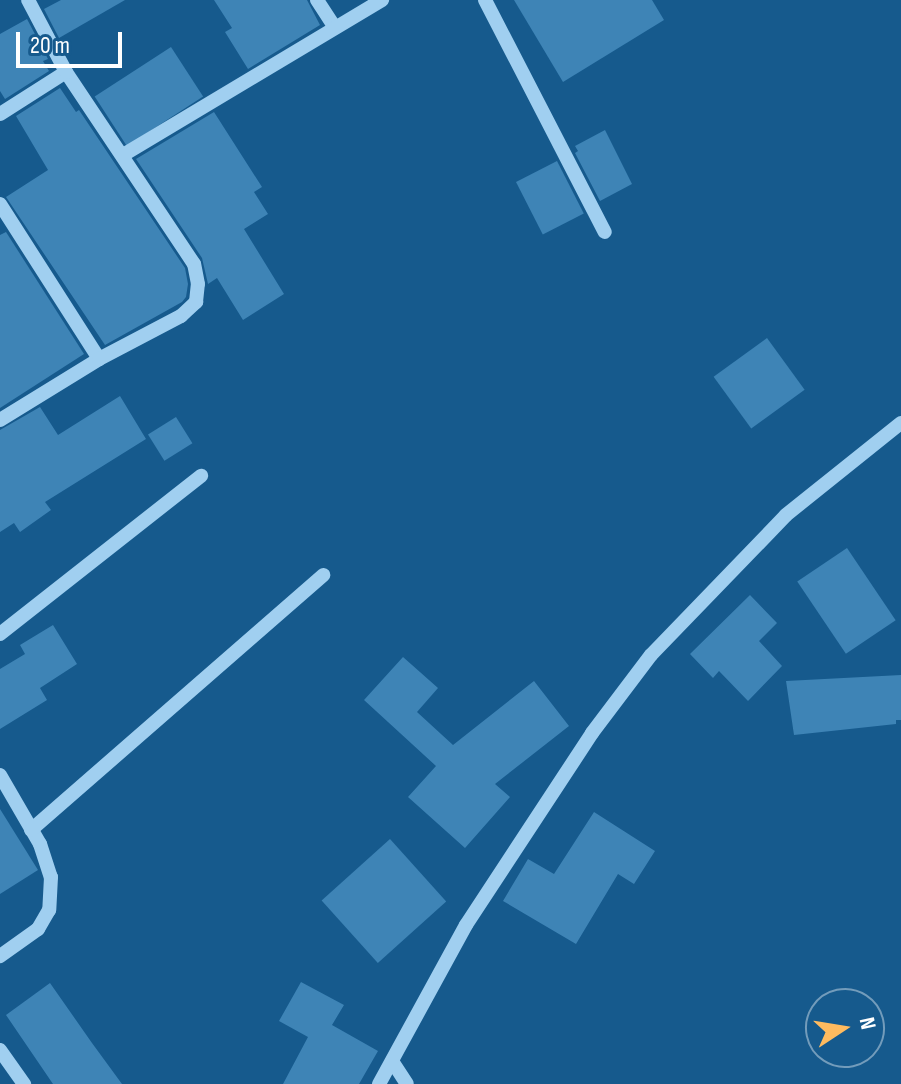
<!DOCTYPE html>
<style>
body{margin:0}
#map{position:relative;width:901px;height:1084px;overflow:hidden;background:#165a8d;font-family:"Sofia Sans Condensed",sans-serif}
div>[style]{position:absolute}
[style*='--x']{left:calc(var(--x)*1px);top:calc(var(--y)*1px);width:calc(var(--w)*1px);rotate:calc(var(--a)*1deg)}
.building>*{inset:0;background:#3e84b6;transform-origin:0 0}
.minor>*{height:14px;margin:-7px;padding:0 7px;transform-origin:7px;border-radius:7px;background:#a0cff0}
span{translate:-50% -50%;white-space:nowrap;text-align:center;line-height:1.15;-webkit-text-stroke:6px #165a8d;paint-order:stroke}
.north{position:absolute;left:805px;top:988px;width:80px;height:80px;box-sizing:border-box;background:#165a8d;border:2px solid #739cbb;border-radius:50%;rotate:78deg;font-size:22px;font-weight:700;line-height:32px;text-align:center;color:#fff}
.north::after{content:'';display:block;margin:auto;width:28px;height:36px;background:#ffbb5f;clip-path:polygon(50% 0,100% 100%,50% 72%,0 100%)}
.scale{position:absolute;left:16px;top:32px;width:106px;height:36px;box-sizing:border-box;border:4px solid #fff;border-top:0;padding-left:10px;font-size:24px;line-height:28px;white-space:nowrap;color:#fff;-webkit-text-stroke:6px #165a8d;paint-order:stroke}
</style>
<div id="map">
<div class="building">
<div style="clip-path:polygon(61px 0,125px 0,59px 38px,44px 9px)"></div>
<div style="clip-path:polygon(214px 0,307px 0,320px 25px,248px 69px,225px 32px,232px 28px)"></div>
<div style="clip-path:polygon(514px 0,652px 0,664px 20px,563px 82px)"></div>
<div style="clip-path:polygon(27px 19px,48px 59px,43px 61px,49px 71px,5px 99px,0 91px,0 34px)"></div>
<div style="left:171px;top:47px;width:59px;height:91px;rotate:57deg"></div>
<div style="clip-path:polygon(60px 88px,76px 112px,79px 110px,185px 268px,188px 284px,186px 297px,182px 302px,105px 345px,6px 197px,48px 170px,16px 116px)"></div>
<div style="clip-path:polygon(214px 112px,262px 187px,254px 192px,268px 214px,244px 229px,284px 294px,243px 320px,217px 278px,208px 284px,202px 258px,136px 159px)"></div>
<div style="clip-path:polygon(605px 130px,632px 184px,600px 201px,575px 153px,578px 151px,575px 146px)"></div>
<div style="left:557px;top:161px;width:59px;height:46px;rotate:63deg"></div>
<div style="clip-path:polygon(6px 232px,84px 354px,0 408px,0 235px)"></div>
<div style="left:767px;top:338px;width:64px;height:66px;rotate:54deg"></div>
<div style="clip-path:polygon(120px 396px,146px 439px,45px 502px,51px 510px,20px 532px,14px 523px,0 532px,0 430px,40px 407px,58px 435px)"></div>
<div style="left:176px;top:417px;width:31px;height:33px;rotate:58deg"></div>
<div style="left:847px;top:548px;width:87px;height:60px;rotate:56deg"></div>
<div style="clip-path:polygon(750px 595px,777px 623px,759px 641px,782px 666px,748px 701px,719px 671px,713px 678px,690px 654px)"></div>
<div style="clip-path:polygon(53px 625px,77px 664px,40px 688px,47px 700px,0 729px,0 669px,25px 654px,20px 645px)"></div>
<div style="clip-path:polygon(403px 657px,438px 688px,417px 712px,453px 745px,534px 681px,569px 726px,495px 784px,510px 797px,465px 848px,408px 797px,436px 766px,364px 700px)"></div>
<div style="clip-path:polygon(901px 675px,901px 720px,896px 720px,896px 724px,794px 735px,786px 681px)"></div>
<div style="clip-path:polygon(0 809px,38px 870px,0 894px)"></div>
<div style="clip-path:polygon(594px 812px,655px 851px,634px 884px,618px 874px,576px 944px,503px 901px,528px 859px,554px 874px)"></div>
<div style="left:390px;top:839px;width:84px;height:92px;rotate:48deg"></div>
<div style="clip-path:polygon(301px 982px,344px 1005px,332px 1025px,378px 1051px,359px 1084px,283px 1084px,308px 1037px,279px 1021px)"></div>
<div style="clip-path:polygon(50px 983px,92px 1043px,122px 1084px,53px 1084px,6px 1015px)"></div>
</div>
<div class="minor">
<div style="--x:317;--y:0;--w:33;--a:57"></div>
<div style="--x:485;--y:0;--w:261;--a:62.7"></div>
<div style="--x:0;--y:114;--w:78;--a:-32.5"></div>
<div style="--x:123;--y:155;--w:302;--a:-30.9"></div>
<div style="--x:0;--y:204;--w:184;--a:57.4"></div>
<div style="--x:0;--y:420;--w:116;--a:-31.6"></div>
<div style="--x:99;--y:359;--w:93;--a:-27.7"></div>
<div style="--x:181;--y:316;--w:21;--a:-43"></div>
<div style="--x:196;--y:302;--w:18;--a:-84"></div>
<div style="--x:198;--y:284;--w:20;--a:-101"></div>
<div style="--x:194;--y:264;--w:231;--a:-123.7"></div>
<div style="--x:66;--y:72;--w:81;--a:-117.8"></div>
<div style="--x:0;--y:634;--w:256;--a:-38.2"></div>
<div style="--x:0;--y:775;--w:80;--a:59.9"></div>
<div style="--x:40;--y:844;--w:35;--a:72"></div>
<div style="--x:51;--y:877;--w:33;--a:93"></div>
<div style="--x:49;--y:910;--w:22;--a:120"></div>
<div style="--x:38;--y:929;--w:47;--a:144.6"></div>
<div style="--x:31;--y:830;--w:388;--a:-41.1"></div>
<div style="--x:0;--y:1050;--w:42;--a:54.8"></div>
<div style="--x:392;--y:1061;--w:27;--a:57"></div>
<div style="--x:379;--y:1084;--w:181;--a:-61.3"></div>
<div style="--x:466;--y:925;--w:230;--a:-56.7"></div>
<div style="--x:592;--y:733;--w:98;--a:-52.9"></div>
<div style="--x:651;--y:655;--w:194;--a:-46"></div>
<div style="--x:786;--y:515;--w:147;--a:-38.7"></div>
</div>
<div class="north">N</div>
<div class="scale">20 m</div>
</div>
